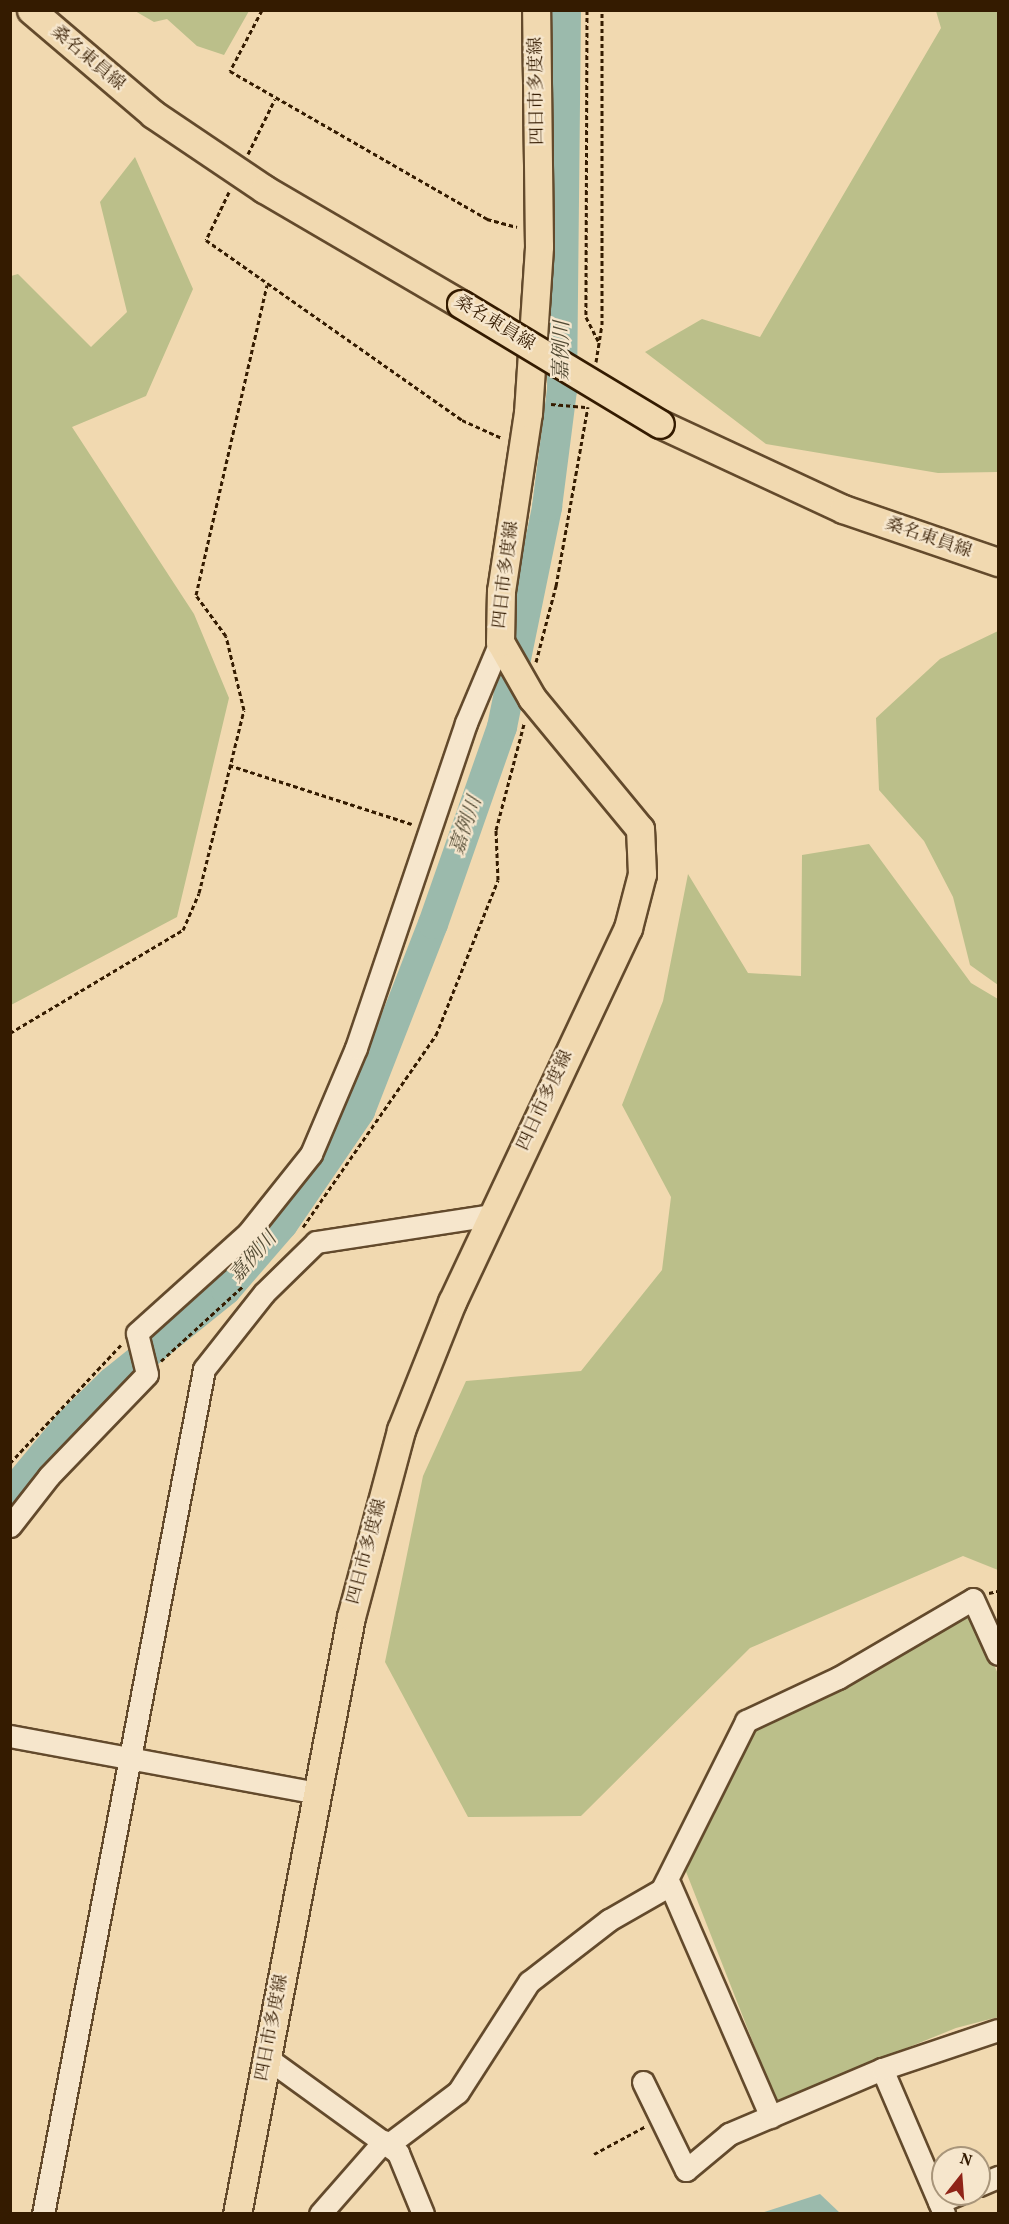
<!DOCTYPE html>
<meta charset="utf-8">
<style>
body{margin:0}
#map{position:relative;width:1009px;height:2224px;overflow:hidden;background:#f1d9b0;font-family:Vollkorn,"Noto Serif JP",serif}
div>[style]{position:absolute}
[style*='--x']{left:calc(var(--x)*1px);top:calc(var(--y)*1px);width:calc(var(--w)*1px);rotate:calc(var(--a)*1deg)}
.green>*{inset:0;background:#bbbf8a}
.water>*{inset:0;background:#9bbaac}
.river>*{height:30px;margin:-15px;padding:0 15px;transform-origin:15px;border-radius:15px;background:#9bbaac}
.path>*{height:3px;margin-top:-1.5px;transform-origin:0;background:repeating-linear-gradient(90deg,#341b00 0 4.5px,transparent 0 7.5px)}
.roads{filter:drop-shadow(2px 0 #634a2c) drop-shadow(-2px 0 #634a2c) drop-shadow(0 2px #634a2c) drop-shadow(0 -2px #634a2c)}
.minor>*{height:21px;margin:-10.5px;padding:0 10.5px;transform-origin:10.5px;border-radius:10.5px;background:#f6e6cc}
.major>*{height:27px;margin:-13.5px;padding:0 13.5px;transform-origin:13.5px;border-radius:13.5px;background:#f1d9b0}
.bridges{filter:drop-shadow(2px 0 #341b00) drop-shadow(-2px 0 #341b00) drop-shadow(0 2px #341b00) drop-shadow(0 -2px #341b00)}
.major-bridge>*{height:27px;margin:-13.5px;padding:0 13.5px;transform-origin:13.5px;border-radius:13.5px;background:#f1d9b0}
span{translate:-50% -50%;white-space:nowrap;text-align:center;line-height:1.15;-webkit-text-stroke:4.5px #f6e6cc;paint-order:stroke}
.street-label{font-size:18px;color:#341b00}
.water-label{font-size:20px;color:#534b34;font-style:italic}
.frame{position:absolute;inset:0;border:12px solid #341b00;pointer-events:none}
.north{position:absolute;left:931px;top:2146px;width:60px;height:60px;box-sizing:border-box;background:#f6e6cc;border:2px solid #a8957a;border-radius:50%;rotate:17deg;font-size:16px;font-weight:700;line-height:24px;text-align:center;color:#341b00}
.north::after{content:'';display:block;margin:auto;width:21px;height:27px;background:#8f2418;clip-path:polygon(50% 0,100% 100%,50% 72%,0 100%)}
</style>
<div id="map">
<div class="green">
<div style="clip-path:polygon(135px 11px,249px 11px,224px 55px,197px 46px,167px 19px,154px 22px)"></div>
<div style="clip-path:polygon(936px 11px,998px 11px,998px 472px,938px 473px,766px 444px,645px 352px,702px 319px,760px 337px,941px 28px)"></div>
<div style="clip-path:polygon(135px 157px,193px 289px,146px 396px,72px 427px,194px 614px,229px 698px,177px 917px,11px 1005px,11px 276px,18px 274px,91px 347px,127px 312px,100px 202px)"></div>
<div style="clip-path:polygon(998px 631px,998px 985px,970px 965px,953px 897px,924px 841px,879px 790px,876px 718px,940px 659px)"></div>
<div style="clip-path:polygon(869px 844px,971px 983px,998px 999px,998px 1570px,963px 1556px,750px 1648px,581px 1816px,468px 1817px,385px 1662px,423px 1476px,466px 1381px,581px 1371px,662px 1270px,671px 1197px,622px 1105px,663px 1001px,688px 874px,748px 973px,801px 976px,802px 855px)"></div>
<div style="clip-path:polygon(965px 1611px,972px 1614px,998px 1674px,998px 2017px,956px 2028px,776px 2101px,683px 1864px,753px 1726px)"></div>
</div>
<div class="water">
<div style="clip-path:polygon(820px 2194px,840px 2213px,761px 2213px)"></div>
</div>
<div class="river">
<div style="--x:10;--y:1495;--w:92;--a:-50.3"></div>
<div style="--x:69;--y:1424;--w:60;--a:-44.3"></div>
<div style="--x:112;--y:1382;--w:146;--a:-38.9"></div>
<div style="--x:226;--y:1290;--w:87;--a:-49.2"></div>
<div style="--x:283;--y:1224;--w:137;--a:-55.7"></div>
<div style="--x:360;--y:1111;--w:201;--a:-68.7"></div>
<div style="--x:433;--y:924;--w:209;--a:-70.7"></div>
<div style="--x:502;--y:727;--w:225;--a:-78.4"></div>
<div style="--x:547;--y:507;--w:118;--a:-82.7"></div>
<div style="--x:562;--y:390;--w:380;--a:-89.4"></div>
</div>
<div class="path">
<div style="--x:262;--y:10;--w:69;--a:117.7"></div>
<div style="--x:230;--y:71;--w:297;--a:29.9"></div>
<div style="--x:487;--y:219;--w:31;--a:15"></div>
<div style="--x:587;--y:10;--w:307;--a:90.2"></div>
<div style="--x:586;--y:317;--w:27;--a:63"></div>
<div style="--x:248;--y:154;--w:61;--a:-63.9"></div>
<div style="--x:229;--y:192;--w:53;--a:115.6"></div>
<div style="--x:206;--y:240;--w:313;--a:35.1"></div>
<div style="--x:462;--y:420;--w:44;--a:24.2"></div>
<div style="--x:596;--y:362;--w:37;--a:-81"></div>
<div style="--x:602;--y:325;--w:315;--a:-90"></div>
<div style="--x:551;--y:404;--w:37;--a:5"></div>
<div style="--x:536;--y:662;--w:79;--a:-75.3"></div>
<div style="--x:556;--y:586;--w:182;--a:-79.9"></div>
<div style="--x:229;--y:765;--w:192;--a:17.9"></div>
<div style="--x:10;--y:1033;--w:201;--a:-30.8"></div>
<div style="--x:183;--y:930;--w:40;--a:-66.6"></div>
<div style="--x:199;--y:893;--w:188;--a:-76.2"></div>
<div style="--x:244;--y:710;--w:76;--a:-103.7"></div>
<div style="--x:226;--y:636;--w:51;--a:-126.2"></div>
<div style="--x:196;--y:595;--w:318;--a:-77.1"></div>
<div style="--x:303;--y:1227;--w:234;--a:-55.3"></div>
<div style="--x:436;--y:1035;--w:167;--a:-68.2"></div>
<div style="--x:498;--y:880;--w:50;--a:-92.3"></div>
<div style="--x:496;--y:830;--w:110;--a:-75.2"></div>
<div style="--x:161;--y:1361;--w:111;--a:-42.4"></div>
<div style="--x:10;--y:1463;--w:162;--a:-46.8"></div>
<div style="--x:989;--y:1593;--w:9;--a:-13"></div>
<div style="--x:594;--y:2154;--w:59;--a:-28.3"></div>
</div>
<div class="roads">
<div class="minor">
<div style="--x:10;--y:1526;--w:63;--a:-52"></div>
<div style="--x:49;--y:1476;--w:141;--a:-46.1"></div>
<div style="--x:147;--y:1374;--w:42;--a:-103.7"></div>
<div style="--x:137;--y:1333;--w:149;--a:-42"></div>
<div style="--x:248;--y:1233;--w:101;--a:-51.4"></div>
<div style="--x:311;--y:1154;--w:115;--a:-67"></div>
<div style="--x:356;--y:1048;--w:343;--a:-71.3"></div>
<div style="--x:466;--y:723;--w:88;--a:-67.2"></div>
<div style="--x:10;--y:1736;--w:313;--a:10.5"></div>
<div style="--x:662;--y:1889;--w:188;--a:-63.4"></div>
<div style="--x:746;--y:1721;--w:102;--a:-25.1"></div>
<div style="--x:838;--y:1678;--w:156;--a:-30.3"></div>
<div style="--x:973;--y:1599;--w:60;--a:65.6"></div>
<div style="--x:267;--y:2058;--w:162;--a:35.9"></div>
<div style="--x:398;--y:2153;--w:66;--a:67.7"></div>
<div style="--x:882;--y:2069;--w:158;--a:66.8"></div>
<div style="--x:643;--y:2082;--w:98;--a:64"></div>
<div style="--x:686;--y:2170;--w:56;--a:-39.9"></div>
<div style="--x:729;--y:2134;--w:166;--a:-23"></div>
<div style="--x:882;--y:2069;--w:122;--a:-18.6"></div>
<div style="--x:389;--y:2144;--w:86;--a:-37"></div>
<div style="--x:458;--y:2092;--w:131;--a:-57.2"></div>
<div style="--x:529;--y:1982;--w:101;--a:-37.8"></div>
<div style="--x:609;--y:1920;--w:70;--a:-29.8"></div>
<div style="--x:670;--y:1885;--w:253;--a:66.5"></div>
<div style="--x:979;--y:2185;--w:21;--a:-23"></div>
<div style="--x:939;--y:2202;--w:21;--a:-23"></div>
<div style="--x:43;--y:2214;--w:860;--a:-79.21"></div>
<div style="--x:204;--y:1369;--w:97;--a:-51.7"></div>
<div style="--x:264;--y:1293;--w:73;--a:-44.4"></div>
<div style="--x:316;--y:1242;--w:178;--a:-8.7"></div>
<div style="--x:320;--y:2214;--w:97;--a:-48.8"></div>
</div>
<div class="major">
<div style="--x:31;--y:10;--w:160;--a:40.4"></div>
<div style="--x:153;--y:114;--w:134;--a:34"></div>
<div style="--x:264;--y:189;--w:228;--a:30.3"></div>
<div style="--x:660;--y:424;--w:202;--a:24.9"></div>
<div style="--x:843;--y:509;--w:164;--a:18.9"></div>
<div style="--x:237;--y:2214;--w:608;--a:-79.19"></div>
<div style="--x:351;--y:1617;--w:194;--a:-75"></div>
<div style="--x:401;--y:1430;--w:138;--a:-68.3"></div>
<div style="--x:452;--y:1302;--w:413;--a:-64.8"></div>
<div style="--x:628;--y:928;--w:56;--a:-75.5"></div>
<div style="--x:642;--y:874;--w:45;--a:-92.5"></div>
<div style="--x:640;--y:829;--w:170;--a:-129.5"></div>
<div style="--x:532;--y:698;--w:64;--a:-119.7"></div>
<div style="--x:500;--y:642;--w:51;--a:-88.9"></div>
<div style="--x:501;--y:591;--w:180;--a:-81.4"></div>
<div style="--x:528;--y:413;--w:167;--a:-86.2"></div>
<div style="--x:539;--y:246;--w:236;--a:-90.7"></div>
</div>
</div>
<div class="bridges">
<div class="major-bridge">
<div style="--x:461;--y:304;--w:232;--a:31.1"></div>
</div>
</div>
<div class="street-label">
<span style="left:87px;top:59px;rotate:40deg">桑名東員線</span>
<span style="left:538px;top:91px;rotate:-91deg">四日市多度線</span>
<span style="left:494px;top:324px;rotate:31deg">桑名東員線</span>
<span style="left:928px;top:539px;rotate:19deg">桑名東員線</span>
<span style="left:507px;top:575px;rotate:-83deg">四日市多度線</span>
<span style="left:546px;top:1101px;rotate:-65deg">四日市多度線</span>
<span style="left:368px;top:1552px;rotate:-75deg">四日市多度線</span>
<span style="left:273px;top:2028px;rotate:-79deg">四日市多度線</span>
</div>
<div class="water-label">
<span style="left:563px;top:351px;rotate:-89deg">嘉例川</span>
<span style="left:467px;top:826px;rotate:-71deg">嘉例川</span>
<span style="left:254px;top:1258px;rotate:-49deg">嘉例川</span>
</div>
<div class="frame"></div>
<div class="north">N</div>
</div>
